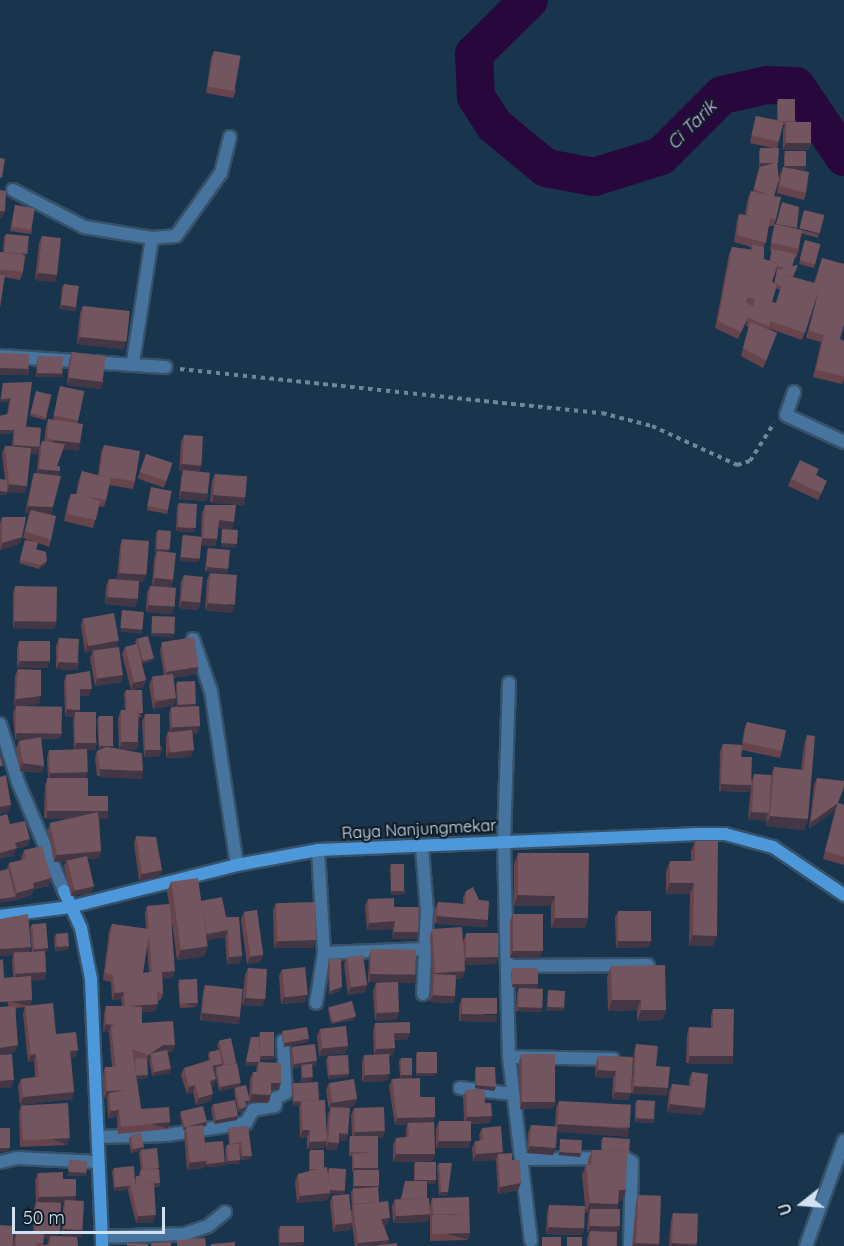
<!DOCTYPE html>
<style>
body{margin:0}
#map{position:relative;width:844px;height:1246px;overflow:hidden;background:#19354e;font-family:Quicksand,sans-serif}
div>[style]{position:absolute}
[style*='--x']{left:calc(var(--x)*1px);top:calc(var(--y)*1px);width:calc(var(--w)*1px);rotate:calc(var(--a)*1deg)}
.river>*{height:38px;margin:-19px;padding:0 19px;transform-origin:19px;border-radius:19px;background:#28073d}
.path>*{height:4px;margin-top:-2px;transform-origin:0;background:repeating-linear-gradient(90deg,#6f859a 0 4.5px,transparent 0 9px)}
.roads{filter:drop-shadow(2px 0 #365168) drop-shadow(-2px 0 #365168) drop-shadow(0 2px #365168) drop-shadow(0 -2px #365168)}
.lane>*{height:12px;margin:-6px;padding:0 6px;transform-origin:6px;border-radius:6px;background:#47749e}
.street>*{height:12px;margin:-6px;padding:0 6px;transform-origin:6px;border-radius:6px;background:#47749e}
.secondary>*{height:12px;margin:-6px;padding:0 6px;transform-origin:6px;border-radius:6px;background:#4d98da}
.wall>*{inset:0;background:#67444c;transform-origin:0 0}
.shaded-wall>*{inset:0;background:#433746;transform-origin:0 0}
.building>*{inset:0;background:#72555e;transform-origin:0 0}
span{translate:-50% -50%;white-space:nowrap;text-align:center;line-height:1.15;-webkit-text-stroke:4.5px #101c27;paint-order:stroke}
.street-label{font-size:16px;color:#d1e1f1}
.water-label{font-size:18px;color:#d6b7f5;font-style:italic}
.north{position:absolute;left:772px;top:1174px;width:60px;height:60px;-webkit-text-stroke:4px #101c27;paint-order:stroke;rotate:253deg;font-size:16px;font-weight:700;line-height:24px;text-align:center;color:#d1e1f1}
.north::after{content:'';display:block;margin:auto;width:21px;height:27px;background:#d1e1f1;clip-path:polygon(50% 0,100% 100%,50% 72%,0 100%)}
.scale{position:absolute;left:12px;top:1207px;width:153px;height:27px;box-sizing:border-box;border:3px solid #d1e1f1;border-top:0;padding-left:8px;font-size:18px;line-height:21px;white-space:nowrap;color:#d1e1f1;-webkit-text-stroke:4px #101c27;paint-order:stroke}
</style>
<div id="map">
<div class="river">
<div style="--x:529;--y:0;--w:77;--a:135.5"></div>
<div style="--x:474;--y:54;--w:43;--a:87.3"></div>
<div style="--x:476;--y:97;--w:33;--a:57"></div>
<div style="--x:494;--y:125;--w:67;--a:39.6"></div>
<div style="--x:546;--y:168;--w:49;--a:10.6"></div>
<div style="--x:594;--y:177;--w:70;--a:-17.4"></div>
<div style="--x:661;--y:156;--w:86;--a:-45"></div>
<div style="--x:722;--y:95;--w:46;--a:-12.5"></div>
<div style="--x:767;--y:85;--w:29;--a:2"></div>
<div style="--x:796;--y:86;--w:86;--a:55.9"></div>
</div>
<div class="path">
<div style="--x:180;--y:369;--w:424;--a:6"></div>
<div style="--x:602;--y:413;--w:52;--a:14.6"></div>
<div style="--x:652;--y:426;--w:94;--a:24.6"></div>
<div style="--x:737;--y:465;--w:14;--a:-17"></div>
<div style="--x:750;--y:461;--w:45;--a:-57.7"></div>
</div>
<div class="roads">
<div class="lane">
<div style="--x:13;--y:190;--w:80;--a:27.5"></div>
<div style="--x:84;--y:227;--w:69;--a:9.2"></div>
<div style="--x:152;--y:238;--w:24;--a:-5"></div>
<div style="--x:176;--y:236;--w:77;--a:-54.5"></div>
<div style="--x:221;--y:173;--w:37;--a:-76"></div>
<div style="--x:133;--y:362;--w:125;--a:-81.3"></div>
<div style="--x:504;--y:842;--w:159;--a:-88.2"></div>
</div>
<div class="street">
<div style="--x:0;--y:356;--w:166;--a:3.8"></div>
<div style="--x:794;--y:392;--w:24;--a:109"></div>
<div style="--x:786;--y:415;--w:64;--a:25"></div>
<div style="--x:193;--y:639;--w:55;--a:70.9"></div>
<div style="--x:211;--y:691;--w:176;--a:81.5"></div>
<div style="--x:0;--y:724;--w:61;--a:72.8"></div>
<div style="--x:18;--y:782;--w:118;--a:67.1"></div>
<div style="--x:504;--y:842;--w:215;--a:88.7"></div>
<div style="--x:509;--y:1057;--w:185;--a:83.2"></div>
<div style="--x:422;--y:848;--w:62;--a:85.4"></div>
<div style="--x:427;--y:910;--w:84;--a:92.7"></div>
<div style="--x:324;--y:953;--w:101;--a:-2.3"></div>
<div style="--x:509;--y:966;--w:139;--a:-0.4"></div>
<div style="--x:316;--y:1003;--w:51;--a:-80.9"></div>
<div style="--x:324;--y:953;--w:103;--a:-93.3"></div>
<div style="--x:509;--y:1057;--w:104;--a:1.1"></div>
<div style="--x:460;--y:1088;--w:53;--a:6.5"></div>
<div style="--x:99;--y:1137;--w:68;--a:-1.7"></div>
<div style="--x:167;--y:1135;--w:80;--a:-8.6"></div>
<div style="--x:246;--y:1123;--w:15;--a:-62"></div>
<div style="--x:253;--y:1110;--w:22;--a:-10"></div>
<div style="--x:275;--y:1106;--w:8;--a:-83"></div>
<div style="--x:276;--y:1098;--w:11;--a:-27"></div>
<div style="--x:286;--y:1093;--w:52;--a:-93.3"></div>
<div style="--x:522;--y:1159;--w:103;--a:-0.6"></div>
<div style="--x:625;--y:1158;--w:8;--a:30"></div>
<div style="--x:632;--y:1162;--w:84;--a:91.4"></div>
<div style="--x:0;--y:1162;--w:17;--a:-13"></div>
<div style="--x:17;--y:1158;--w:81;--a:2.8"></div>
<div style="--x:102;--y:1237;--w:83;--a:-2.1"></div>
<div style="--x:185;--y:1234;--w:24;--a:-19"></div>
<div style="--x:208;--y:1226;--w:22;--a:-39"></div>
<div style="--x:806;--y:1246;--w:112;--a:-70.1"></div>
</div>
<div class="secondary">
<div style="--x:64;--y:891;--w:41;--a:65.3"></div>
<div style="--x:81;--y:928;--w:52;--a:78.9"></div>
<div style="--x:91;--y:979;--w:267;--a:87.6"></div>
<div style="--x:0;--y:916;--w:71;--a:-7.3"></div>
<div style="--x:70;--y:907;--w:172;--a:-14.1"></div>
<div style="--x:237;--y:865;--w:82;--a:-10.5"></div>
<div style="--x:318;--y:850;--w:375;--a:-2.4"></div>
<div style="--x:693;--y:834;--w:32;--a:0"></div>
<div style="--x:725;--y:834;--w:50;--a:15.2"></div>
<div style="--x:773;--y:847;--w:86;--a:34.1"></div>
</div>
</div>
<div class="wall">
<div style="clip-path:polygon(214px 51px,236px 91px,233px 98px,206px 93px,211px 58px)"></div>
<div style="clip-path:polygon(evenodd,778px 99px,811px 143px,808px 150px,783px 150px,783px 129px,785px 125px,783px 125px,777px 148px,778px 163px,774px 196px,776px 219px,774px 226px,769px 226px,764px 247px,764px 259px,770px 261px,771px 251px,770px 250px,773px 231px,775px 224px,819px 234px,818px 238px,801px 233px,799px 250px,796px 258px,795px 257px,792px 266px,793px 277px,814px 283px,822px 258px,840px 339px,844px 341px,844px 379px,842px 384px,813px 377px,821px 342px,806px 338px,817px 297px,802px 340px,768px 328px,777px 333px,763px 368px,741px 356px,749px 327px,746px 326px,747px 320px,738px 339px,715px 328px,729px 254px,732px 247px,751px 250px,751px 247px,734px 242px,737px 221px,739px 214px,745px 215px,748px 198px,751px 191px,753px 192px,757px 174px,760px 167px,761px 167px,759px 167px,759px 152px,760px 148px,773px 148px,750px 143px,754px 123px,756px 116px,777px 120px,777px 102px,778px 99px,776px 270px,777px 270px,774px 283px,772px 282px,776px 270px,778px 99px,776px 288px,780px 290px,776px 303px,772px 302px,776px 288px)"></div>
<div style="clip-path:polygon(785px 151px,805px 170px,796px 169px,806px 193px,804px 200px,777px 193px,780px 174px,783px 167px,784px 167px,784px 155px)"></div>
<div style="clip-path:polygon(15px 205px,32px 230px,31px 234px,10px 231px)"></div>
<div style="clip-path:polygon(6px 234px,26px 258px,25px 258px,23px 272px,20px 280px,4px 277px,0 307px,0 252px,3px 252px,4px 237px)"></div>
<div style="clip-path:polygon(42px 236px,57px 275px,55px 282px,35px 280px,39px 243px)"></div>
<div style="clip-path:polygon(804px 243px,815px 264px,814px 268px,799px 264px)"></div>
<div style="clip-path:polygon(64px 284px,77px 307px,75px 311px,60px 309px,62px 288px)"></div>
<div style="clip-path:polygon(83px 306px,124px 349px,77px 344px,80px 313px)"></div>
<div style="clip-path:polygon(72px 352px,101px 389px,67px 385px,69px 360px)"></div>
<div style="clip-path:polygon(38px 356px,62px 377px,36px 377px,37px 360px)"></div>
<div style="clip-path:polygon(3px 383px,26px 427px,39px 447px,37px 454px,30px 453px,25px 493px,7px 492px,6px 495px,5px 480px,2px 453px,5px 446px,12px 446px,13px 433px,0 434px,0 416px,7px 414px,9px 402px,0 402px)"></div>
<div style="clip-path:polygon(60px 386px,78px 421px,78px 450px,63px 449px,57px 466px,58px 476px,51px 515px,51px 540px,49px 547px,38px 543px,36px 549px,47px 561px,45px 565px,39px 569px,19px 563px,25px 540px,32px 541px,23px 538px,29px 513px,25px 513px,32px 480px,34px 473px,37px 473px,39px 449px,42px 441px,44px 442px,46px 426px,48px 419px,53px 420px,58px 394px)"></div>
<div style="clip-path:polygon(35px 395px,47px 417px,45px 420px,30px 416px)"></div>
<div style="clip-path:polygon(184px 435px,201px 466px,199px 472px,206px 501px,179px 499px,181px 477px,183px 471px,179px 471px,181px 442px)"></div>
<div style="clip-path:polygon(104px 445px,135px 481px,133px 489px,109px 485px,106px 500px,104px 507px,99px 506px,93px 528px,64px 521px,68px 501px,71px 494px,76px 494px,79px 479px,82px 471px,98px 475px,101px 452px)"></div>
<div style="left:146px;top:454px;width:28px;height:26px;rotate:19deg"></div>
<div style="clip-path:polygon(215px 474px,245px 498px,242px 505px,210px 502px,212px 481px)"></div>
<div style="clip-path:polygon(816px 476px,824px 488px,818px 500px,788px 486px,791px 479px)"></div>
<div style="clip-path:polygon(151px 487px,168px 510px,167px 514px,147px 510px)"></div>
<div style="clip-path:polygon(179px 503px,194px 532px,176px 531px,177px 506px)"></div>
<div style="clip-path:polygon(205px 505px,232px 529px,218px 528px,217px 539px,215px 546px,201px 545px,200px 558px,198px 562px,180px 561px,182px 539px,183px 535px,201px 537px,202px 513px)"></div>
<div style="clip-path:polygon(2px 517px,22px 537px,19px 544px,0 550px,0 523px)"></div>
<div style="clip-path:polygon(158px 530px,168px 552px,173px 580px,171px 587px,152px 586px,154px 559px,156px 553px,155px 553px,156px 533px)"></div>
<div style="clip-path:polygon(122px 539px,143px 582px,139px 582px,138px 599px,135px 607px,105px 604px,106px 586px,109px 579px,117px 579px,120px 546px)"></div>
<div style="clip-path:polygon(208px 548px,228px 569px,227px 573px,205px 571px,207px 551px)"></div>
<div style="clip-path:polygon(210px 573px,232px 613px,205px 610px,207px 580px)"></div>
<div style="clip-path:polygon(184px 575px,198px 610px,179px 608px,181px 582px)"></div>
<div style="clip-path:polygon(15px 586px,54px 629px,13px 628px,13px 593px)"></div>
<div style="clip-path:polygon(150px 586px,172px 614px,146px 612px,147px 593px)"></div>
<div style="clip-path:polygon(83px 618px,116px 647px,123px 675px,121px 682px,95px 686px,90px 658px,93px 651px,85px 653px,81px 625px)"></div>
<div style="clip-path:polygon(59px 638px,79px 662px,77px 670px,56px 669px,56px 646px)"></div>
<div style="clip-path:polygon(137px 638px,152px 661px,142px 664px,146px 680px,143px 687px,131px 690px,122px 654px,125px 647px,136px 644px,135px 642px)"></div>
<div style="clip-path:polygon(19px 641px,50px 661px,47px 668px,17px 668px,17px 648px)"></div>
<div style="clip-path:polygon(162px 643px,196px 674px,173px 678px,176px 698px,174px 705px,153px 709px,149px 685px,152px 678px,164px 676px,160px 650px)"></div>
<div style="clip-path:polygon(18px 669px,39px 704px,19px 706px,60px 739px,41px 739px,44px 766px,41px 773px,20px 771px,16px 748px,19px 741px,24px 740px,15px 740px,13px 713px,16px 706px,14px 707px,15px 676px)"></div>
<div style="clip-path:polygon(66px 675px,89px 696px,80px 696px,79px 712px,97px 742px,95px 750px,87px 750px,86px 778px,88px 796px,105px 818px,99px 818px,101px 851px,99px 858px,87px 859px,94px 886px,91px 893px,71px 896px,64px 866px,66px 861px,54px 862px,48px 830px,50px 823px,71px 818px,44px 818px,45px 785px,48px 778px,47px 758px,49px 750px,74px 750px,73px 719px,74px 717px,65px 716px,64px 682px)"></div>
<div style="clip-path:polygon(177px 682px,196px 704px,195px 706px,197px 734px,193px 734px,191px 757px,166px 758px,166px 738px,168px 731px,170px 731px,169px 714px,171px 707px,177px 706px,176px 685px)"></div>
<div style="clip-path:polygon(126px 690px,142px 717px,139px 717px,137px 749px,120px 750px,140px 778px,97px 776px,95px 758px,97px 751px,99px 750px,97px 720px,99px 716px,114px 746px,113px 748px,119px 749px,118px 718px,121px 710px,125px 710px,124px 694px)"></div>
<div style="clip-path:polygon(145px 714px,162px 749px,159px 757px,144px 757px,142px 722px)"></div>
<div style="clip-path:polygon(747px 722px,782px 751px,780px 758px,742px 750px,741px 757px,752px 780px,754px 774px,771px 776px,774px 767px,801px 770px,804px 745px,807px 735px,808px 819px,804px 830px,766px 826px,767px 818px,765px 821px,748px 819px,751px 787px,749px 792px,719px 791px,720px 751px,723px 744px,742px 745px,744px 730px)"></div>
<div style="clip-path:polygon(817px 778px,838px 803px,844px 805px,844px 865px,823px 859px,835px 810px,809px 829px,814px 785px)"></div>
<div style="clip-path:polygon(136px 836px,162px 870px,159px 877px,139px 881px,134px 843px)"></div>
<div style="clip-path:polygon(695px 841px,713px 946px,689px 946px,690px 894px,666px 894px,666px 872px,670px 861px,691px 861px,691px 852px)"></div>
<div style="clip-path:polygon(24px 850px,51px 878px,48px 886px,34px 889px,31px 895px,14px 901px,7px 869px,9px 863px,22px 860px,21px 858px)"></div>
<div style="clip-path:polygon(518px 853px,588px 918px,585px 928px,551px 928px,551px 906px,514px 906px,514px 864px)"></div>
<div style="clip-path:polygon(391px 864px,405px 891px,404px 894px,391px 895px,390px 868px)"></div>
<div style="clip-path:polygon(evenodd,171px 882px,226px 917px,240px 963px,227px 964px,225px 937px,207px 940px,204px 956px,177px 960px,172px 922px,172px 978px,162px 978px,163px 994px,160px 1001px,158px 1000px,158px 1004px,155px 1011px,142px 1012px,142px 1023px,175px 1045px,172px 1052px,168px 1052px,170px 1073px,152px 1076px,149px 1059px,147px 1061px,148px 1075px,147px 1078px,137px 1079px,141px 1109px,170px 1122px,168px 1129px,118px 1134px,117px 1117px,108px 1118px,107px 1098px,104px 1098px,103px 1074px,105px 1067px,112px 1067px,109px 1032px,103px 1032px,104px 1013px,106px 1006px,122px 1006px,121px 999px,112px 1000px,111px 982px,103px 980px,109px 931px,112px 924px,146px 929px,145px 913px,147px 906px,169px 904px,167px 892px,171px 882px,147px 947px,149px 972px,143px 973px,147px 947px)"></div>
<div style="clip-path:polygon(466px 891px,485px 927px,434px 923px,435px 909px,438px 902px,463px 904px,463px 898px)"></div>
<div style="clip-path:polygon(368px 899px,394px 907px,418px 932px,416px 939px,392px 939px,393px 929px,367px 930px,365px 906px)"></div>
<div style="clip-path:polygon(276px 903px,313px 948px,274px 948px,273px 910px)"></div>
<div style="clip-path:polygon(618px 911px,649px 947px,616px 948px,615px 918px)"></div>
<div style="clip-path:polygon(244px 912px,263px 955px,260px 962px,247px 964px,241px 919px)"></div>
<div style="clip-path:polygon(513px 914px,540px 958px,510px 958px,510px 921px)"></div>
<div style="clip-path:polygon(0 919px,29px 952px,32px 952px,30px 928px,32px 924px,47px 952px,45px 952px,46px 972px,44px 980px,31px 980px,32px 1000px,30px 1006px,56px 1034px,78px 1050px,75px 1057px,71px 1058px,74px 1092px,72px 1099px,20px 1105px,18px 1086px,21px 1079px,35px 1077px,34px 1061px,28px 1062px,23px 1014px,25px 1007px,16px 1008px,15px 1052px,4px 978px,13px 977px,12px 960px,13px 955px,0 956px)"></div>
<div style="clip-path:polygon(432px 929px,463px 942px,466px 934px,496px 964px,464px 965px,462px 978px,456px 979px,455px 996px,453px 1003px,430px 1002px,431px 981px,432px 978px,430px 936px)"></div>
<div style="clip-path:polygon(56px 934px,69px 946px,67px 950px,55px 951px,54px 937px)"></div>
<div style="clip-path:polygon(371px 949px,413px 983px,398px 982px,397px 1019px,375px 1021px,373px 991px,376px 983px,395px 982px,368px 982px,369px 956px)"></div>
<div style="clip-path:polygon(347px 957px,367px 985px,365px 992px,348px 995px,344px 964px)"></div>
<div style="clip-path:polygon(330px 959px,340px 991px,329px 995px,328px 963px)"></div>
<div style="clip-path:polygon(611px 966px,666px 1010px,662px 1020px,637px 1021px,637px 1010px,608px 1011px,607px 977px)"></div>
<div style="clip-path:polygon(248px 968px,265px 999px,262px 1006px,242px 1005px,245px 975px)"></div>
<div style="clip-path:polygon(282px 969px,305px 1002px,281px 1004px,279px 976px)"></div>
<div style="clip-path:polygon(512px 969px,538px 984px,537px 988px,512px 987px,511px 973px)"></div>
<div style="clip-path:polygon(179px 980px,198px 1003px,197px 1007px,180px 1008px,178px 984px)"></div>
<div style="clip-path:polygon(205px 985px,240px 1017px,238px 1024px,200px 1020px,203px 992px)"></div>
<div style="clip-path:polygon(519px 988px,542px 1008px,541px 1012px,516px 1011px,517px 992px)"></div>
<div style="clip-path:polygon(462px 998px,494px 1022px,459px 1021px,459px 1005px)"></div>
<div style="clip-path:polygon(329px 1006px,354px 1020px,331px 1024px,328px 1009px)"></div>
<div style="clip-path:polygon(713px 1009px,731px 1063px,686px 1063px,687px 1035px,689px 1027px,711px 1028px,711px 1016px)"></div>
<div style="clip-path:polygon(375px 1023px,407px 1040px,394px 1040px,395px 1048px,392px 1055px,389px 1056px,387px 1081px,362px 1082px,362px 1062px,364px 1055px,374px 1055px,373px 1031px)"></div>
<div style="clip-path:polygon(320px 1029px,346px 1053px,319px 1056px,317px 1036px)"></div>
<div style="clip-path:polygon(260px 1032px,275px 1056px,274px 1059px,260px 1060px,260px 1062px,281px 1083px,278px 1090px,271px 1090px,268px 1103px,249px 1102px,248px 1104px,246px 1105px,245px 1111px,238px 1112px,234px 1091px,235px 1088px,238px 1087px,219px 1091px,215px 1071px,216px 1069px,213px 1070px,213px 1086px,212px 1087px,211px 1101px,196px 1105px,193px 1092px,187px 1094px,181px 1075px,184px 1068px,209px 1060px,208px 1056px,209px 1052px,219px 1050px,217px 1045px,219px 1041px,236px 1062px,235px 1063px,240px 1087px,249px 1099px,250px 1079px,253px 1072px,256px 1072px,257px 1065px,245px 1066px,251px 1037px,259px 1037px)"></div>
<div style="clip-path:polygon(283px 1032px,308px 1042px,284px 1047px,282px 1035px)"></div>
<div style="clip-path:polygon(636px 1044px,656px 1066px,666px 1095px,631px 1093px,634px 1052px)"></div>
<div style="clip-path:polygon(292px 1047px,316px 1065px,312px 1066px,311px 1081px,301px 1082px,301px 1067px,293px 1068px,290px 1051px)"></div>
<div style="clip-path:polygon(417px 1052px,435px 1076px,416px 1076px,416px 1055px)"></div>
<div style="clip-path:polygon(522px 1054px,556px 1101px,553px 1108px,520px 1109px,519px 1061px)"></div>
<div style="clip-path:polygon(328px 1056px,349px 1074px,348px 1077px,328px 1079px,326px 1060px)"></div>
<div style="clip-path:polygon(598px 1056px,633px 1057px,628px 1100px,612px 1099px,613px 1078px,595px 1077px,596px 1063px)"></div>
<div style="clip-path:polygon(401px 1058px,412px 1075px,411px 1078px,434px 1122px,435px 1154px,432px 1161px,393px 1162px,393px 1145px,396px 1138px,406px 1137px,406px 1130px,407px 1125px,395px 1125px,389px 1086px,392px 1079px,400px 1078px,399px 1061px)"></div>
<div style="clip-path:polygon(476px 1067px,496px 1087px,494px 1091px,484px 1089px,485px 1103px,492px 1116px,489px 1123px,471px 1124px,468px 1148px,436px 1148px,436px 1129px,439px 1121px,464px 1121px,463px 1097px,466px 1090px,484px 1089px,475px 1088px,475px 1071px)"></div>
<div style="clip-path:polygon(692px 1072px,702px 1115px,667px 1112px,669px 1091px,672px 1084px,689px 1086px,689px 1080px)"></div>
<div style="clip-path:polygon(329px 1083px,357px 1099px,354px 1106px,342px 1108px,346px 1141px,339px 1140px,336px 1150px,326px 1149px,326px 1142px,324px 1148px,307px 1149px,307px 1137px,300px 1138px,299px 1108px,300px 1105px,293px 1106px,292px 1087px,293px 1084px,319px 1100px,326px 1138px,328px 1114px,330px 1110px,329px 1110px,326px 1090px)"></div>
<div style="clip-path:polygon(637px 1100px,654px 1119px,653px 1123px,635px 1122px,635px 1104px)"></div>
<div style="clip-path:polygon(559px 1101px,629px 1129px,627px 1136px,557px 1131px,556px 1148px,553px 1155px,527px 1153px,528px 1133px,531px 1125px,555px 1127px,556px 1108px)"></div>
<div style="clip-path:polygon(213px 1104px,238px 1116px,237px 1120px,214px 1124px,211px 1108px)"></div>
<div style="clip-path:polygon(21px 1105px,70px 1138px,67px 1145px,20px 1147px,19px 1112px)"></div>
<div style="clip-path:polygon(354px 1108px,383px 1138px,378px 1138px,378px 1170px,379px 1186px,378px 1189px,379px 1202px,387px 1225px,384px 1225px,389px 1240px,387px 1244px,397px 1246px,355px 1246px,352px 1224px,350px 1230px,333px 1232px,330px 1203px,332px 1196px,351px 1211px,352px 1208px,351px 1192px,353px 1189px,353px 1172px,352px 1172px,352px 1156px,349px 1156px,349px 1140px,350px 1136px,352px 1136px,351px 1115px)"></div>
<div style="clip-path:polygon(181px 1111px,207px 1122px,206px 1126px,203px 1126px,205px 1143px,225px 1162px,224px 1166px,206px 1167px,206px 1164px,204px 1168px,187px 1170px,184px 1134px,185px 1130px,183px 1130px,180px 1115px)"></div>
<div style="clip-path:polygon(248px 1126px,250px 1159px,241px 1160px,239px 1146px,239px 1164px,226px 1164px,225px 1148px,227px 1145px,229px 1145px,228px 1131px,229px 1128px)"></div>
<div style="clip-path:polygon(482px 1128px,503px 1152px,502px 1154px,512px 1160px,521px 1183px,518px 1190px,498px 1194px,496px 1160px,473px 1161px,472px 1148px,475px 1141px,480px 1141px,479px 1135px)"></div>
<div style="clip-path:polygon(130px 1136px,144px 1147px,144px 1149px,158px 1169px,160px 1183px,159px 1187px,154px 1187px,153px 1222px,136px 1223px,128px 1191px,128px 1190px,114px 1191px,112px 1171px,114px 1168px,135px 1179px,136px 1176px,139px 1176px,139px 1174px,141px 1170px,139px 1153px,140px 1151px,131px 1153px,129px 1140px)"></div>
<div style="clip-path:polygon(603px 1137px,628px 1158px,627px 1158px,622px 1201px,619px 1200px,617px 1209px,617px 1246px,587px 1246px,587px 1239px,589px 1233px,587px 1233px,588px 1216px,589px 1213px,586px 1213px,585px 1207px,582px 1235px,546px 1234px,547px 1213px,549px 1205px,585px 1206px,582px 1175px,586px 1165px,588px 1165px,588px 1160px,592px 1150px,601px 1150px,601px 1141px)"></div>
<div style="clip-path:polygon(310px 1150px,328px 1172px,329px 1168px,345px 1190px,344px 1194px,330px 1194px,327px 1200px,297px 1203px,295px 1181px,298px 1174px,309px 1171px,309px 1154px)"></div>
<div style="clip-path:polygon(415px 1162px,434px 1184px,427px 1184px,427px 1198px,430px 1214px,427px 1222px,393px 1223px,392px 1206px,395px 1199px,400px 1199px,414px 1181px,414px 1165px)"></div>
<div style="clip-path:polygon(439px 1163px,448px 1192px,446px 1196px,439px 1195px,437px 1166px)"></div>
<div style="clip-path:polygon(evenodd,38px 1173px,63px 1179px,74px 1201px,81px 1237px,77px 1237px,78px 1246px,13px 1246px,14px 1239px,16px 1231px,33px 1232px,34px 1209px,36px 1202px,35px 1180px,38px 1173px,61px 1203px,64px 1203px,63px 1207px,62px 1236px,58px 1236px,61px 1203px,38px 1173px,44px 1238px,49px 1239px,47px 1245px,43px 1245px,44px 1238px)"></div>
<div style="clip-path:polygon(638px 1195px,659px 1244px,658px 1246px,632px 1246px,636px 1202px)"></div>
<div style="clip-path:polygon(432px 1198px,470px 1233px,468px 1240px,430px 1241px,430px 1205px)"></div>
<div style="clip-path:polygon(673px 1213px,696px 1245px,696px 1246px,669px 1246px,671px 1220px)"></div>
<div style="clip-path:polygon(280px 1227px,303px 1246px,279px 1246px,278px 1230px)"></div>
</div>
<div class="shaded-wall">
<div style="clip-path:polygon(786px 143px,811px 143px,808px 150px,783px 150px)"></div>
<div style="left:760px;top:163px;width:18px;height:4px"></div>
<div style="clip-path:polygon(785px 166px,806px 166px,805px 170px,784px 169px)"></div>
<div style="clip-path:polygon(0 211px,5px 211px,2px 218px,0 218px)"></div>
<div style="clip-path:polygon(38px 273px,57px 275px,55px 282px,35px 280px)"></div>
<div style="clip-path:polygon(62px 305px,77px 307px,75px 311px,60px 309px)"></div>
<div style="clip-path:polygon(80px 337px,126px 341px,124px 349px,77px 344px)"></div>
<div style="left:0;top:368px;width:29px;height:7px"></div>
<div style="left:37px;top:373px;width:26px;height:4px"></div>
<div style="clip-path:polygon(70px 378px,104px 381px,101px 389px,67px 385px)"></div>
<div style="clip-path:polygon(11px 398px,9px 402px,0 402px,1px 399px)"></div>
<div style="clip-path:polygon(0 430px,14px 430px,13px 433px,0 434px)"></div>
<div style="left:53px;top:440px;width:27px;height:8px;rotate:6deg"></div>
<div style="left:14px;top:445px;width:25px;height:7px;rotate:5deg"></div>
<div style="clip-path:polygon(181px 464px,201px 466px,198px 473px,179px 471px)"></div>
<div style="clip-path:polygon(39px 469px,60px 471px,57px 478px,36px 476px)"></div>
<div style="clip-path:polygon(9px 484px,27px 486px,25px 493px,7px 492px)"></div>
<div style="clip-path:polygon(0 491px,7px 492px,6px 495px,0 495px)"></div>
<div style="clip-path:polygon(182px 491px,209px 494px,206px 501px,179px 499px)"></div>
<div style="left:213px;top:495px;width:32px;height:8px;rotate:5deg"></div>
<div style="clip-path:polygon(28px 506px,53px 507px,51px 515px,25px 513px)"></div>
<div style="clip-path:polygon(219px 520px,234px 522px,232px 529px,216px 528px)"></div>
<div style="clip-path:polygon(177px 527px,195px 529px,194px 532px,176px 531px)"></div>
<div style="clip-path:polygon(22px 537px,19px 544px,0 550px,2px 543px)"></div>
<div style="clip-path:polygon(203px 538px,217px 539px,215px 546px,200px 545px)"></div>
<div style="left:221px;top:543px;width:15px;height:4px;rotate:4deg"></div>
<div style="left:156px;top:549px;width:13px;height:4px;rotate:4deg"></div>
<div style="clip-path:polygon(182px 557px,200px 558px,198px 562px,180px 561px)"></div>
<div style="clip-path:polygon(47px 561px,45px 565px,39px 569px,41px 565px)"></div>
<div style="left:207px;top:567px;width:21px;height:4px;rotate:5deg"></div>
<div style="clip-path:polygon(119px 573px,146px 575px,143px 582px,117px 580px)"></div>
<div style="clip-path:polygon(155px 578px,173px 580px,171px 587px,152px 586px)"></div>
<div style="clip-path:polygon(107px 597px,138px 599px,135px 607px,105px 604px)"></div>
<div style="clip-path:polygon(182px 601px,201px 603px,198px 610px,179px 608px)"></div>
<div style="clip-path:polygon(208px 603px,235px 606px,232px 613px,205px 610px)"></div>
<div style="clip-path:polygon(149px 605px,174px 607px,172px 614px,146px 612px)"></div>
<div style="clip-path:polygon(15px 621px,57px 621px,54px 629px,13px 628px)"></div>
<div style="left:121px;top:628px;width:21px;height:4px;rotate:5deg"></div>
<div style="left:151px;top:633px;width:23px;height:3px;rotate:5deg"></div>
<div style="clip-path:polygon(119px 641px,116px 648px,85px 653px,87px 645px)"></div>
<div style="clip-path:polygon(154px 658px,152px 661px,141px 664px,142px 661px)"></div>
<div style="clip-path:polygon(20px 661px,50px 661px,47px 668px,17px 668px)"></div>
<div style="clip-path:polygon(59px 662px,79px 662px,77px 670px,56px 669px)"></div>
<div style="clip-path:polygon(199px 667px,196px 674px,165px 679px,167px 672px)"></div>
<div style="clip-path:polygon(123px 675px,121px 682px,95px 686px,97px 679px)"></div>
<div style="clip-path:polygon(146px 680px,143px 687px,131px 690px,133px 683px)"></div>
<div style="clip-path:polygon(80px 689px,92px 689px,89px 696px,77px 696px)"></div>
<div style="clip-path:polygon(41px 696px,39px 704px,14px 707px,16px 699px)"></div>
<div style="clip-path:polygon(176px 698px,174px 705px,153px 709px,156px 702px)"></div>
<div style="clip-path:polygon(196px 704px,194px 708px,177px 708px,178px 705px)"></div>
<div style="clip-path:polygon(67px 709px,80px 710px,78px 717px,75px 712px,74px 717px,65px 716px)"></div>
<div style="clip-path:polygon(200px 726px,197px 734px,170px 734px,172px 727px)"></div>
<div style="clip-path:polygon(63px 731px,60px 739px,15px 740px,17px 733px)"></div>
<div style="clip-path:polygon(97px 742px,95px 750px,74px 750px,76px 743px)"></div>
<div style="clip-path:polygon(122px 742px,140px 742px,137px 749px,119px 750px)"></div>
<div style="clip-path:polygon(100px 746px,114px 746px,112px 749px,99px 750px)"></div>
<div style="clip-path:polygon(162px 749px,159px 757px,144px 757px,146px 750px)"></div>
<div style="clip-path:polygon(194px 750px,191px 757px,166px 758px,169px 751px)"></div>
<div style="clip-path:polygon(23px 763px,44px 766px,41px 773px,20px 771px)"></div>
<div style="left:100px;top:769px;width:43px;height:8px;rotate:3deg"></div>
<div style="clip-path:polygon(88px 772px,86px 779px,48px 781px,50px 773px)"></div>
<div style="left:721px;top:784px;width:30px;height:7px;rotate:2deg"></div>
<div style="clip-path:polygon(838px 803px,835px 810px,809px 829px,811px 822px)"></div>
<div style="clip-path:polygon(11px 805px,9px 812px,0 814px,0 807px)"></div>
<div style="left:47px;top:811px;width:61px;height:8px"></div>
<div style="clip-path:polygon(751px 812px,768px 813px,765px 821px,748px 819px)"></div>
<div style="clip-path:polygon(770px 816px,808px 819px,804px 830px,766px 826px)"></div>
<div style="clip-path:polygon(30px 839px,28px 846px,16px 849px,14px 856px,0 859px,0 853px,15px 843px)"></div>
<div style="clip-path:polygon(101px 851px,99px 858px,67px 861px,67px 859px,66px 861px,54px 862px,57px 855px)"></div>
<div style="clip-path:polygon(162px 870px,159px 877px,139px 881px,142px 874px)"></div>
<div style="clip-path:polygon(51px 878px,48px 886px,34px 889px,31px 895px,14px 901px,0 903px,0 899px,15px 897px,17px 893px,33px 883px)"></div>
<div style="clip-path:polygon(670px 883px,694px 883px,690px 894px,666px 894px)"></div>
<div style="clip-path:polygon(94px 886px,91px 893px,71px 896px,74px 889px)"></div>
<div style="clip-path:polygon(392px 891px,405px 891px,404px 894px,391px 895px)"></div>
<div style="clip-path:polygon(518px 895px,555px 896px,551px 906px,514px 906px)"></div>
<div style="left:437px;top:916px;width:51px;height:8px;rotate:4deg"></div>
<div style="clip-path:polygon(555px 918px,588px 918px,585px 928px,551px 928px)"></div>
<div style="clip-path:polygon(395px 921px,393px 929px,367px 930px,369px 923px)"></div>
<div style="clip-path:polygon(228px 930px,225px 937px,204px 941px,207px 934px)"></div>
<div style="clip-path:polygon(394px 932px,418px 932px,416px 939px,392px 939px)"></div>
<div style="clip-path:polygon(693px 935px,717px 936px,713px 946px,689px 946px)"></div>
<div style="clip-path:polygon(316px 940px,313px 948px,274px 948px,277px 941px)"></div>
<div style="clip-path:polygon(652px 940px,649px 947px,616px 948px,618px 941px)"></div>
<div style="clip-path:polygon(69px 946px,67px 950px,55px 951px,56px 947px)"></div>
<div style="clip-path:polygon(208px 946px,204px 956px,177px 960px,181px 950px)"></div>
<div style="clip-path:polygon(31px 947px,28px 954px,14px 953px,13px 955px,0 956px,0 949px)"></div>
<div style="clip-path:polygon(48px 948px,47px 952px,32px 953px,34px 949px)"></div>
<div style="clip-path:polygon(513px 951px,542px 951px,540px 958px,510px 958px)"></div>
<div style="clip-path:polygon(263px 955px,260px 962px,247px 964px,250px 957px)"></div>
<div style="clip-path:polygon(242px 956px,240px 963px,227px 964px,229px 957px)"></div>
<div style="clip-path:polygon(498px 957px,496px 964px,463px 965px,466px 958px)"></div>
<div style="clip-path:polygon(175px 971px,172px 978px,159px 979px,162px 972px)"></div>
<div style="clip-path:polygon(465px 971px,462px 978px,433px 980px,435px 973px)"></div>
<div style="clip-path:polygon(46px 972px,44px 980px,13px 982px,16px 974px)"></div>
<div style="left:370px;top:974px;width:46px;height:8px;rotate:1deg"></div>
<div style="clip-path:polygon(514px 984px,538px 984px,537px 988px,512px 987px)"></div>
<div style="clip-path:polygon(367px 985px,365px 992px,348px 995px,350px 988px)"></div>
<div style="clip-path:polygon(342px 987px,340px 991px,329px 995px,330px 991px)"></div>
<div style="clip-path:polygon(124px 992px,121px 999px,112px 1000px,115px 993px)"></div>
<div style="clip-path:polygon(308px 995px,305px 1002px,281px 1004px,284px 997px)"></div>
<div style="clip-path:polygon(433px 995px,455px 996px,453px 1003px,430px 1002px)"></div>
<div style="clip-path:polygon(245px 998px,265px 999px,262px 1006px,242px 1005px)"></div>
<div style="left:32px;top:1000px;width:7px;height:32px;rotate:106deg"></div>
<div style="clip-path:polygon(612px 1000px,641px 1000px,637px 1010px,608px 1011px)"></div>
<div style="left:198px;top:1003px;width:4px;height:17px;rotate:104deg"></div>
<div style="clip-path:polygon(158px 1004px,155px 1011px,126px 1013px,129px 1006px)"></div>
<div style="left:518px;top:1007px;width:24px;height:4px;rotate:2deg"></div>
<div style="clip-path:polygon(547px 1007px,564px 1008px,563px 1011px,546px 1011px)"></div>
<div style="clip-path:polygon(641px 1010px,666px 1010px,662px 1020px,637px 1021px)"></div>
<div style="clip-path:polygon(399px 1012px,397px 1019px,375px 1021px,377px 1013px)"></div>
<div style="left:202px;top:1013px;width:38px;height:7px;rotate:6deg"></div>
<div style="left:461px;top:1014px;width:36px;height:7px;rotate:2deg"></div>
<div style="clip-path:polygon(356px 1016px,354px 1020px,331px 1024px,332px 1021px)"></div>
<div style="clip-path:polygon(106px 1024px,115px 1025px,111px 1026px,109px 1032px,103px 1032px)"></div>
<div style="clip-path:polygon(394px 1033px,410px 1033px,407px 1040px,392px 1040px)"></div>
<div style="clip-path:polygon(309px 1039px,308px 1042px,284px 1047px,285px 1043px)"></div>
<div style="clip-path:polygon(18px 1045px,15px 1052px,0 1055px,0 1048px)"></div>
<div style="clip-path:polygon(163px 1045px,175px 1045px,172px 1052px,160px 1053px,145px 1062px,148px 1055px)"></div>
<div style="clip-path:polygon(348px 1046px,346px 1053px,319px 1056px,322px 1048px)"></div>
<div style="clip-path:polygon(395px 1048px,392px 1055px,374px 1056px,376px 1049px)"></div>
<div style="clip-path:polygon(78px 1050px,75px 1057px,67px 1058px,70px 1051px)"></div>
<div style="clip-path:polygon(36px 1054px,34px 1061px,28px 1062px,31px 1055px)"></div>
<div style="clip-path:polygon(261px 1056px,275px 1056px,274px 1059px,260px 1060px)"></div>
<div style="left:689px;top:1056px;width:44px;height:8px"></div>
<div style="clip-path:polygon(317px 1061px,316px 1065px,302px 1067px,302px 1065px,301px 1067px,293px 1068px,294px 1064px)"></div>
<div style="clip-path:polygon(246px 1062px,259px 1062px,257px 1065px,245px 1066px)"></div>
<div style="clip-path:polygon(222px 1064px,221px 1068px,216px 1067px,216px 1069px,211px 1070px,212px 1066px)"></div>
<div style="clip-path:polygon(171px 1069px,170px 1073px,152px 1076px,154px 1072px)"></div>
<div style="clip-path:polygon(598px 1070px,616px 1071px,613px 1078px,595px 1077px)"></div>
<div style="clip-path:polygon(417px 1073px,437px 1073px,435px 1076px,416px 1076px)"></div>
<div style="clip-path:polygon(349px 1074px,348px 1077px,328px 1079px,329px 1075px)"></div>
<div style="clip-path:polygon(390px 1074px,387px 1081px,362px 1082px,365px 1075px)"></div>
<div style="clip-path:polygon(136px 1075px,148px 1075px,147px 1078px,135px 1079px)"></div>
<div style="clip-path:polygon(401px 1075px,412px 1075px,411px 1079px,400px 1079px)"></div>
<div style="clip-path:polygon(313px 1077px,311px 1081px,301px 1082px,302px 1078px)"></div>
<div style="clip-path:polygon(216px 1079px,213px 1086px,207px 1088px,210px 1081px)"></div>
<div style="clip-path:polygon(14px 1080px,11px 1088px,0 1088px,0 1081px)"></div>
<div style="clip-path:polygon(241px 1083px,240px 1087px,219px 1091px,221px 1087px)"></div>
<div style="clip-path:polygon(271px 1083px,281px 1083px,278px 1090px,268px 1090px)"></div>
<div style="clip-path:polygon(195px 1085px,193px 1092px,187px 1094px,189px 1087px)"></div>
<div style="clip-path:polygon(476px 1085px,496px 1087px,494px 1091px,475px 1088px)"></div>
<div style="left:634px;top:1086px;width:34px;height:8px;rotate:3deg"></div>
<div style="clip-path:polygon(125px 1090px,109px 1093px,107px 1098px,104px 1098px,107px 1091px)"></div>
<div style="clip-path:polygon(74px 1092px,72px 1099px,20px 1105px,23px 1097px)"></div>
<div style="clip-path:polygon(615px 1092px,631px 1093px,628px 1100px,612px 1099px)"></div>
<div style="clip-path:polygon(213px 1094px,211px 1101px,196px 1105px,199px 1098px)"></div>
<div style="clip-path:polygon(252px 1094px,271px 1095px,268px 1103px,249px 1102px,248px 1104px,244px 1105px,245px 1101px,250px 1101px)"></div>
<div style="clip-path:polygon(357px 1099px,354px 1106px,331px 1109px,331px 1107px,330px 1110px,329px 1110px,331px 1103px)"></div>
<div style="clip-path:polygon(556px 1101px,553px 1108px,520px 1109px,522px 1102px)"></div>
<div style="clip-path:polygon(294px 1102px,301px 1102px,300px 1105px,293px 1106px)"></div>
<div style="clip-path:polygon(670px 1104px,705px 1108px,702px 1115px,667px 1112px)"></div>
<div style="clip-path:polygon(246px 1107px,245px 1111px,238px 1112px,240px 1109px)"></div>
<div style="clip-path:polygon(119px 1110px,117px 1117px,108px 1118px,111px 1111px)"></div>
<div style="clip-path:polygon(238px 1116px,237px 1120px,214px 1124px,216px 1120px)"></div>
<div style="clip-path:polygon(492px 1116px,489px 1123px,464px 1124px,467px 1117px)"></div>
<div style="clip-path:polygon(435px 1117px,433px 1124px,408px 1123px,407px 1125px,395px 1125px,397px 1118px)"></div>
<div style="left:636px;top:1118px;width:18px;height:4px;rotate:3deg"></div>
<div style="left:170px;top:1122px;width:7px;height:49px;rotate:106deg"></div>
<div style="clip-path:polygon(207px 1122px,206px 1126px,187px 1130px,186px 1127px,185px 1130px,183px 1130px,185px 1127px)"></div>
<div style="left:558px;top:1124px;width:71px;height:8px;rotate:4deg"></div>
<div style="clip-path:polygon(303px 1130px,310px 1130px,307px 1137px,300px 1138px)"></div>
<div style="clip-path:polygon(385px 1131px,383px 1138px,352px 1139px,355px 1132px)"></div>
<div style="clip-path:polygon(339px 1133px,348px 1134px,346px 1141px,337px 1140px)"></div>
<div style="left:70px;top:1138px;width:8px;height:47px;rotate:113deg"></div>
<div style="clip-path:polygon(471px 1140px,468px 1148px,436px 1148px,439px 1141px)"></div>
<div style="clip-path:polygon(327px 1141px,324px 1148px,307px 1149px,310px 1142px)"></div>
<div style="clip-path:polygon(328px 1142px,339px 1143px,336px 1150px,326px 1149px)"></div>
<div style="clip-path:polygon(530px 1146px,556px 1148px,553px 1155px,527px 1153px)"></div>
<div style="clip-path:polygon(144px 1147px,143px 1150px,131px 1153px,133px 1149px)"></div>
<div style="clip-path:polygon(0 1148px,9px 1148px,8px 1152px,0 1151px)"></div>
<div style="clip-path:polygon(503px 1152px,500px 1159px,498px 1154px,496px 1160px,473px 1161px,476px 1154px)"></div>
<div style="clip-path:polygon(560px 1152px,581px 1153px,580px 1157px,558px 1155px)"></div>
<div style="clip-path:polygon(396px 1154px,435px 1154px,432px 1161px,393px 1162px)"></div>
<div style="clip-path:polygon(243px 1156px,252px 1156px,250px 1159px,241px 1160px)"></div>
<div style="clip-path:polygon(240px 1160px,239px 1164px,226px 1164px,227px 1161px)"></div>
<div style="clip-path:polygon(207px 1161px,204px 1168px,187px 1170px,190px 1162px)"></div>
<div style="clip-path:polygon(225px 1162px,224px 1166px,206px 1167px,207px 1164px)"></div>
<div style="clip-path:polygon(354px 1168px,378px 1168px,377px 1172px,354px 1170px,353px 1172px,352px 1172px)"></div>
<div style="clip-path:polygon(69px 1172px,87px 1173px,86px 1176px,67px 1176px)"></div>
<div style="left:415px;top:1180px;width:20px;height:4px"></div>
<div style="left:160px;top:1183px;width:4px;height:24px;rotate:104deg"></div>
<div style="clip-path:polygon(521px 1183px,518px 1190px,498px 1194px,500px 1187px)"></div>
<div style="clip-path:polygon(129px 1186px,128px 1190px,114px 1191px,115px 1187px)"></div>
<div style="clip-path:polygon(354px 1186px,379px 1186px,378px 1189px,353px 1190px)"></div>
<div style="clip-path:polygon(328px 1190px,345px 1190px,344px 1194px,330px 1194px,327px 1200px,297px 1203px,300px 1196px)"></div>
<div style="clip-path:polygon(619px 1190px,626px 1190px,622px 1201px,615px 1200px)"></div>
<div style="clip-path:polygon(441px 1192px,448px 1192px,446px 1196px,439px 1195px)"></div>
<div style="clip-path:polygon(76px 1196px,74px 1203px,65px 1200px,64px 1203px,36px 1204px,39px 1197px)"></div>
<div style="clip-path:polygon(590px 1203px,618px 1204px,615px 1215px,590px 1209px,589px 1213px,586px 1213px)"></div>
<div style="clip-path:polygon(430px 1214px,427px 1222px,393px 1223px,396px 1216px)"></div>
<div style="clip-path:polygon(156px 1215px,153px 1222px,136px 1223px,138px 1216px)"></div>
<div style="clip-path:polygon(390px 1218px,387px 1225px,379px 1226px,381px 1219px)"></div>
<div style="clip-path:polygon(352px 1223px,350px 1230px,333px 1232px,336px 1225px)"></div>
<div style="clip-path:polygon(590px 1226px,620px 1227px,617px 1234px,587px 1233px)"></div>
<div style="clip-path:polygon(549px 1227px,585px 1228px,582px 1235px,546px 1234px)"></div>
<div style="clip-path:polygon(64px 1229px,83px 1230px,81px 1237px,62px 1237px)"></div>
<div style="clip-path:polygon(35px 1231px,60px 1232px,57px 1239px,50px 1236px,49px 1239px,33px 1238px)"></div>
<div style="left:470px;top:1233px;width:7px;height:38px;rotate:106deg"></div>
<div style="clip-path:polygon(389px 1240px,387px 1246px,379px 1245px,378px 1246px,357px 1246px,358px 1243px)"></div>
<div style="clip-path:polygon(304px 1242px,303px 1246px,279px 1246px,281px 1243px)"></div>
<div style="clip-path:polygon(634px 1243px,659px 1244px,658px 1246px,633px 1246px)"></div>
<div style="clip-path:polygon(671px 1243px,696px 1245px,696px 1246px,670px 1246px)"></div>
</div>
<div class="building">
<div style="left:214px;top:51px;width:27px;height:36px;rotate:10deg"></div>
<div style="left:778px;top:99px;width:17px;height:22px"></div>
<div style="left:756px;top:116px;width:28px;height:20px;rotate:13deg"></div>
<div style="left:786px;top:122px;width:25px;height:21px"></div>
<div style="clip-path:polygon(760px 148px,779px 148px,778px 163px,777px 163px,777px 162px,772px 163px,760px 163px)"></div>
<div style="left:785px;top:151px;width:21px;height:15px"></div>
<div style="clip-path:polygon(0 158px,5px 159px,2px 178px,0 177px)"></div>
<div style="clip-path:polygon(777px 162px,779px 180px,774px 196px,781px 197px,776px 219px,770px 218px,766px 243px,737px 235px,739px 214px,751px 216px,747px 214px,751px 191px,769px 195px,754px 189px,760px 167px)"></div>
<div style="clip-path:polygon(783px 167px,809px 172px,806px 193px,780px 186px)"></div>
<div style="clip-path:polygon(0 190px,6px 191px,5px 211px,0 211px)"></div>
<div style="clip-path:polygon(782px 202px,799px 207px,797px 228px,776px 224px)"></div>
<div style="left:15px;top:205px;width:20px;height:22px;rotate:9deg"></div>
<div style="left:804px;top:210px;width:21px;height:19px;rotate:14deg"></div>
<div style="left:775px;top:224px;width:28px;height:19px;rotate:13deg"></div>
<div style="left:6px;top:234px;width:23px;height:18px;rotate:5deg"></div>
<div style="left:42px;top:236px;width:19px;height:37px;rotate:6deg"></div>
<div style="left:805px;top:240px;width:16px;height:21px;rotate:15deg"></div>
<div style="clip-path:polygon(752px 245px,764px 247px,764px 259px,755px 257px,755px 250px,753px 250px)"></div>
<div style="clip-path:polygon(evenodd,732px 247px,755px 250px,755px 257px,778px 263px,772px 282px,777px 284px,772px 302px,776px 303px,785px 275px,815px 283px,822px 258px,844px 264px,844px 324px,840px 339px,844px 341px,844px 376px,816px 370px,824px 335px,809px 331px,820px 286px,805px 333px,770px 321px,769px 326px,748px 318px,750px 313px,741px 332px,718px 321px,732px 247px,748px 297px,755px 299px,753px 306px,746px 302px,748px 297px)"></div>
<div style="clip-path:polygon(772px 249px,796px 254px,792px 266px,798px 265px,793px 277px,785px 275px,782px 287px,775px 282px,777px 270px,785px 268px,777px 266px,778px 263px,770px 261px)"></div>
<div style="left:0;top:252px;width:25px;height:17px;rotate:7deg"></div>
<div style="clip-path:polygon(0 275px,5px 275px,0 307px)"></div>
<div style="left:64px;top:284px;width:15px;height:21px;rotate:8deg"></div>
<div style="left:83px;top:306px;width:47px;height:31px;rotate:6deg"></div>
<div style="clip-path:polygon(750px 322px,777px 333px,766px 361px,743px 348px)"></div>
<div style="left:72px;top:352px;width:34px;height:26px;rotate:7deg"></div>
<div style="left:0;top:353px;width:29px;height:15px;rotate:2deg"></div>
<div style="left:38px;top:356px;width:25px;height:17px;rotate:2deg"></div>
<div style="clip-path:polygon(32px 382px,26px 427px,15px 426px,14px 430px,0 430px,0 416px,8px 414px,11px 398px,1px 399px,3px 383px)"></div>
<div style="left:60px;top:386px;width:25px;height:30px;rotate:12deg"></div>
<div style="left:36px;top:391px;width:16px;height:23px;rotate:14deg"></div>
<div style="clip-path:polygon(48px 419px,83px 424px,80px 443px,53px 440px,47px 437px)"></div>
<div style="left:15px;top:426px;width:26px;height:19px;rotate:4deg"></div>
<div style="left:184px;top:435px;width:19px;height:29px;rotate:3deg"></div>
<div style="clip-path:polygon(42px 441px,65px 444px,57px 466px,60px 466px,60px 471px,39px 469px)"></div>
<div style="clip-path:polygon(104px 445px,140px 451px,135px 481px,111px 478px,106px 500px,86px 496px,100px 501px,96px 520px,67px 514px,71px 494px,77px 494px,82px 471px,99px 476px)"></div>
<div style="clip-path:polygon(5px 446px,31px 448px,27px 486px,9px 484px)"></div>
<div style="left:146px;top:454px;width:28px;height:19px;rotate:19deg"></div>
<div style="clip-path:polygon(800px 460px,819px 469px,816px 475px,827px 481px,821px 493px,791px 479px)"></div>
<div style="left:183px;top:470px;width:27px;height:21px;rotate:6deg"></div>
<div style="clip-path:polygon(34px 473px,61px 476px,53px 507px,28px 506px)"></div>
<div style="left:215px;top:474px;width:32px;height:21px;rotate:4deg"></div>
<div style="clip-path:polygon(0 479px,7px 480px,7px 492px,0 491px)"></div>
<div style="left:151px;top:487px;width:21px;height:19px;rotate:11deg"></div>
<div style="left:179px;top:503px;width:18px;height:24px;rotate:3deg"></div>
<div style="clip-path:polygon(205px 505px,236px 505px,234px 522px,219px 520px,217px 539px,203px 538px)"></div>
<div style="clip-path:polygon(31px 510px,56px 516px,51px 540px,25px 531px)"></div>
<div style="clip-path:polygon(2px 517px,26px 517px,22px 537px,2px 543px)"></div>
<div style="left:222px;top:529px;width:16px;height:14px;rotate:4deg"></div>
<div style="left:158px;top:530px;width:13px;height:19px;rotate:4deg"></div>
<div style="left:183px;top:535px;width:19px;height:22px;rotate:6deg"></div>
<div style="left:122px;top:539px;width:27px;height:34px;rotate:4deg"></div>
<div style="clip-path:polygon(25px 540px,38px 543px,36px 549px,46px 552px,47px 561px,41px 565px,20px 560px)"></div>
<div style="left:208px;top:548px;width:22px;height:19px;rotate:5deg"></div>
<div style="left:157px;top:551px;width:19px;height:27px;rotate:6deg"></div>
<div style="left:210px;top:573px;width:27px;height:30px;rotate:4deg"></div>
<div style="left:184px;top:575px;width:19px;height:26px;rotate:6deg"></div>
<div style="left:109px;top:579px;width:30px;height:18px;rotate:4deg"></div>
<div style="left:15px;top:586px;width:42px;height:35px;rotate:1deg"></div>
<div style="left:150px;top:586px;width:26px;height:19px;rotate:4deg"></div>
<div style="left:122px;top:610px;width:22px;height:18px;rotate:5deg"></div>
<div style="left:114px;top:613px;width:28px;height:31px;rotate:80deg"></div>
<div style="left:152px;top:616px;width:23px;height:17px;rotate:2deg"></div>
<div style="left:148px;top:636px;width:23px;height:11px;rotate:75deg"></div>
<div style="left:194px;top:637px;width:30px;height:33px;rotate:81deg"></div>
<div style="left:59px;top:638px;width:20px;height:24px;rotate:3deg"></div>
<div style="left:19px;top:641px;width:31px;height:20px"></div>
<div style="left:137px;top:644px;width:37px;height:12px;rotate:76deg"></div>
<div style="left:119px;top:647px;width:28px;height:26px;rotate:82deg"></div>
<div style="clip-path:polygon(18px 669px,41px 670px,41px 696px,16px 699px)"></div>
<div style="clip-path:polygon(90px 671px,92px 689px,80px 689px,80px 710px,67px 709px,66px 675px)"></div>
<div style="left:173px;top:674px;width:24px;height:21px;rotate:83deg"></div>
<div style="left:195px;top:681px;width:23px;height:18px;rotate:88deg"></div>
<div style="clip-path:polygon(126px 690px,142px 690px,143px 713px,138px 713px,138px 710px,127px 710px)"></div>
<div style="left:16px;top:706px;width:46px;height:27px;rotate:1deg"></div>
<div style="left:199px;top:706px;width:20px;height:28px;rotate:87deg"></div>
<div style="left:121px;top:710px;width:17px;height:32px"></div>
<div style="left:75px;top:712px;width:21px;height:31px"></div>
<div style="left:145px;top:714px;width:15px;height:36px"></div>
<div style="left:99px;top:716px;width:14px;height:30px"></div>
<div style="left:747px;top:722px;width:40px;height:21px;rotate:12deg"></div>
<div style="left:192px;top:730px;width:20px;height:24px;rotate:84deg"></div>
<div style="clip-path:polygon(807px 735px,815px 736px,808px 819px,770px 816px,774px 767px,804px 770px)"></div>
<div style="clip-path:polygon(41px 737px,44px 766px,23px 763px,19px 741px)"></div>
<div style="clip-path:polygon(723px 744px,742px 745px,741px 757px,752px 757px,751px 785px,721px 784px)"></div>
<div style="clip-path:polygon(106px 747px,142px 753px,143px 771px,100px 769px,97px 751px)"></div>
<div style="left:87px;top:749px;width:23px;height:38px;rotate:88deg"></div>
<div style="clip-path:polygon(0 755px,3px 766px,0 766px)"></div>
<div style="left:754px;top:774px;width:17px;height:38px;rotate:3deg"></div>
<div style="clip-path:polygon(6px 775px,11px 805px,0 807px,0 777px)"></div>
<div style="clip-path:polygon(47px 778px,88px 778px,88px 796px,108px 796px,108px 811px,47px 811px)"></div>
<div style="clip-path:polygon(817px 778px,844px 781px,844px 787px,838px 803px,811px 822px)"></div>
<div style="clip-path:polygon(838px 803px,844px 805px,844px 857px,825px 851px)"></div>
<div style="clip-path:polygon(98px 812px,101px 851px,57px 855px,50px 823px)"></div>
<div style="clip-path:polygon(7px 814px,10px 824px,25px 821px,30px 839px,15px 843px,17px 848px,0 853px,0 816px)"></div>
<div style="clip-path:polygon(136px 836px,156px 837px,162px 870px,142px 874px)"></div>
<div style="clip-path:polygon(695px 841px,718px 841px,717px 936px,693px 935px,694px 883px,670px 883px,670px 861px,695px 861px)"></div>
<div style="clip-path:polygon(42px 846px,51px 878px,33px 883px,34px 888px,17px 893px,9px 863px,26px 859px,24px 850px)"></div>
<div style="clip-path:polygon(518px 853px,589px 853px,588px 918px,555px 918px,555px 896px,518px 895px)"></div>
<div style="left:87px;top:856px;width:31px;height:20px;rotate:77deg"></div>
<div style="left:391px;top:864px;width:13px;height:27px"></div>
<div style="clip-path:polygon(8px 869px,15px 897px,0 899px,0 871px)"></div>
<div style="left:198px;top:878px;width:69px;height:27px;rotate:82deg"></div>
<div style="clip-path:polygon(473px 887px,479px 900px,489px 901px,488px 920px,437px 916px,438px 902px,465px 904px,466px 891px)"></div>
<div style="clip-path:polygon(222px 897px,226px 917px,239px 917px,242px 956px,229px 957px,228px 930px,207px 934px,201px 901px)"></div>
<div style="clip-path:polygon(394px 898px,394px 907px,419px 907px,418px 932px,394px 932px,395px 921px,369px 923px,368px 899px)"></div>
<div style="left:315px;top:902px;width:38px;height:39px;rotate:88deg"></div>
<div style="clip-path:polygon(evenodd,170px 904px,175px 971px,162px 972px,163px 994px,157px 992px,158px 1004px,129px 1006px,142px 1007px,142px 1023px,173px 1021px,175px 1045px,163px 1045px,148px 1055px,132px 1049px,141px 1109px,169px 1107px,170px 1122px,121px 1127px,119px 1110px,111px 1111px,109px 1093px,125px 1090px,107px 1091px,105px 1067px,116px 1067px,111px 1026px,115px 1025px,106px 1024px,106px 1006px,125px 1006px,124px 992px,115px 993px,113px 975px,105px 973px,112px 924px,149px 929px,147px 906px,170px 904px,149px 933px,152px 972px,143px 973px,149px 933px)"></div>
<div style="left:257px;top:910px;width:45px;height:13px;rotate:82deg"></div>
<div style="left:618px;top:911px;width:33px;height:30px"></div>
<div style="clip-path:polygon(28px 914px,31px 947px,0 949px,0 919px)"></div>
<div style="left:513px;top:914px;width:30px;height:37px"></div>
<div style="left:46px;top:923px;width:25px;height:14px;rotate:85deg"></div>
<div style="left:462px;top:927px;width:44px;height:30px;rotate:86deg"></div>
<div style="left:68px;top:933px;width:13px;height:12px;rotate:86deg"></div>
<div style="left:498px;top:933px;width:24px;height:32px;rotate:90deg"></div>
<div style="left:371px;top:949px;width:45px;height:25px;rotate:1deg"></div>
<div style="left:45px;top:951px;width:21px;height:31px;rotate:87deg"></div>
<div style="left:363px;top:955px;width:30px;height:16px;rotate:82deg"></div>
<div style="clip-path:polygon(3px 959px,4px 978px,31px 976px,32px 1000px,0 1002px,0 960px)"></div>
<div style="clip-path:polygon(330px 959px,341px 959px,342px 987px,330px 991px)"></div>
<div style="clip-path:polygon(665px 965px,666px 1010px,641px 1010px,641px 1000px,612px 1000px,611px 966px)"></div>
<div style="left:305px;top:967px;width:28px;height:23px;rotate:84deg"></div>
<div style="left:248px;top:968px;width:19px;height:30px;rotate:3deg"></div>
<div style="left:538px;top:968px;width:16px;height:26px;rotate:90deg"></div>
<div style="left:434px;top:974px;width:22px;height:21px;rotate:3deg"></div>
<div style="left:197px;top:979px;width:24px;height:18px;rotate:88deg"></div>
<div style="left:398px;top:982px;width:30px;height:22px;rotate:88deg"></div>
<div style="left:205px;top:985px;width:38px;height:28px;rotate:6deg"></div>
<div style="left:519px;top:988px;width:24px;height:19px;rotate:2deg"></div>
<div style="left:548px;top:990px;width:17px;height:17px;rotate:3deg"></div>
<div style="left:462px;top:998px;width:35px;height:16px"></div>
<div style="left:352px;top:1001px;width:16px;height:24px;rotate:75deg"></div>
<div style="clip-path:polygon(53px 1003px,56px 1034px,76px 1032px,78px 1050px,70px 1051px,74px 1092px,23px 1097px,21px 1079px,39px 1077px,36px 1054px,31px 1055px,25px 1006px)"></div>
<div style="clip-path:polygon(15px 1006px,18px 1045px,0 1048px,0 1007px)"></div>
<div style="clip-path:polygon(713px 1009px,734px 1009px,733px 1056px,689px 1056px,689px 1027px,713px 1028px)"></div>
<div style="clip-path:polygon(410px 1022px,410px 1033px,394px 1033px,395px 1048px,376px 1049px,375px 1023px)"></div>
<div style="left:346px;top:1026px;width:20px;height:26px;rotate:84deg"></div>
<div style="left:307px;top:1027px;width:12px;height:25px;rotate:81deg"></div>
<div style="left:260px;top:1032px;width:14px;height:24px"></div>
<div style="clip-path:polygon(251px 1037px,259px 1037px,260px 1062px,246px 1062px)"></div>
<div style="left:231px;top:1038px;width:25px;height:12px;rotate:78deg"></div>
<div style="left:315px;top:1044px;width:17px;height:23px;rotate:83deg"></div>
<div style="clip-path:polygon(636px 1044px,658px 1046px,656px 1066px,670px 1067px,668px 1088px,634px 1086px)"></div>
<div style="left:167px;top:1050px;width:19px;height:17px;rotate:78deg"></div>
<div style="left:219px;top:1050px;width:14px;height:10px;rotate:78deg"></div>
<div style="left:417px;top:1052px;width:20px;height:21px"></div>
<div style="clip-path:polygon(12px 1054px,14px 1080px,0 1081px,0 1055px)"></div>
<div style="left:389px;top:1054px;width:20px;height:25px;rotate:87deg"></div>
<div style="left:522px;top:1054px;width:33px;height:48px"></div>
<div style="left:348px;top:1055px;width:19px;height:20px;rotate:87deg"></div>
<div style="clip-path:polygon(598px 1056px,633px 1057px,631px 1093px,615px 1092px,616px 1071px,598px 1070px)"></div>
<div style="left:147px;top:1058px;width:17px;height:12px;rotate:87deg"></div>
<div style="left:401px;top:1058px;width:11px;height:17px"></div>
<div style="clip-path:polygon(211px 1060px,216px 1079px,210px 1081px,213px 1094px,199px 1098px,195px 1085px,189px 1087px,184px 1068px)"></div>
<div style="clip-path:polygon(259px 1062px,281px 1063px,281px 1083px,271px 1083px,271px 1095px,252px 1094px,253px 1072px,258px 1072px)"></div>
<div style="left:237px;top:1063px;width:20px;height:21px;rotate:79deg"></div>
<div style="left:312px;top:1064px;width:13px;height:10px;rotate:86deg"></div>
<div style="clip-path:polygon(476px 1067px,495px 1067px,496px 1087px,476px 1085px)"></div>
<div style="clip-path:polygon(692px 1072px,708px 1074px,705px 1108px,670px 1104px,672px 1084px,691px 1086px)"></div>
<div style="clip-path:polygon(420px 1078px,420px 1097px,435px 1097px,435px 1117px,397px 1118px,392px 1079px)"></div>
<div style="left:354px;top:1079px;width:20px;height:25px;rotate:81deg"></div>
<div style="left:318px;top:1082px;width:18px;height:25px;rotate:87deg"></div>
<div style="clip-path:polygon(246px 1085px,250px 1101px,245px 1101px,246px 1107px,240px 1109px,235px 1088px)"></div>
<div style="clip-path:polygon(484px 1089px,485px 1103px,491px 1103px,492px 1116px,467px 1117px,466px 1090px)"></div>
<div style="left:235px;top:1100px;width:16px;height:22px;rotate:79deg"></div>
<div style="clip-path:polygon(325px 1100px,327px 1141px,310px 1142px,310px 1130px,303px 1130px,301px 1101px)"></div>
<div style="left:637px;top:1100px;width:18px;height:18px;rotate:3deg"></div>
<div style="left:559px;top:1101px;width:72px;height:23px;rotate:3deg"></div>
<div style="left:68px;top:1103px;width:35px;height:47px;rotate:87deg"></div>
<div style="left:203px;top:1106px;width:16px;height:23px;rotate:76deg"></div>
<div style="clip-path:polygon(331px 1107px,350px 1108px,348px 1134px,339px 1133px,339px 1143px,328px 1142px)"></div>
<div style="left:384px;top:1107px;width:24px;height:30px;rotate:88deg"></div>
<div style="left:439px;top:1121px;width:32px;height:20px"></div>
<div style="clip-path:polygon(434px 1122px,435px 1154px,396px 1154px,396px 1138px,409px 1137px,408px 1123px)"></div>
<div style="left:203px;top:1125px;width:36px;height:17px;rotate:84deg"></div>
<div style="left:531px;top:1125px;width:26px;height:21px;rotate:4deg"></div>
<div style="clip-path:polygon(248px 1126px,252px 1156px,243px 1156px,241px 1142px,230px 1144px,229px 1128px)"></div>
<div style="clip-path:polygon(501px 1126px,503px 1152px,476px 1154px,475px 1141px,483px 1140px,482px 1128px)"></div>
<div style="left:0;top:1128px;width:10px;height:20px"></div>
<div style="left:141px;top:1133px;width:14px;height:11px;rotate:78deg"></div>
<div style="clip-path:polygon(350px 1136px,378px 1136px,378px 1168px,354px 1168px,353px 1154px,372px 1152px,350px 1152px)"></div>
<div style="clip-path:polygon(603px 1137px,630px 1139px,629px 1154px,627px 1154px,627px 1151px,602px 1150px)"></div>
<div style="left:560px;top:1139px;width:22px;height:13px;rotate:3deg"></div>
<div style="left:223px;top:1141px;width:21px;height:18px;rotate:85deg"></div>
<div style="left:239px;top:1144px;width:16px;height:12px;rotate:86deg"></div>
<div style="left:157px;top:1148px;width:20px;height:16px;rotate:84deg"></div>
<div style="left:310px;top:1150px;width:14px;height:19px"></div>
<div style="clip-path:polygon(592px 1150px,627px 1151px,626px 1190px,619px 1190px,618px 1204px,590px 1203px,586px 1165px,591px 1165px)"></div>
<div style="clip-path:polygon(512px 1153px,512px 1160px,520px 1160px,521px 1183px,500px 1187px,498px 1154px)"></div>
<div style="left:69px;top:1160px;width:18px;height:12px;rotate:3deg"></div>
<div style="left:415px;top:1162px;width:21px;height:18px"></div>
<div style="clip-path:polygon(439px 1163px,452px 1163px,448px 1192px,441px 1192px)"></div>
<div style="clip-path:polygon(134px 1166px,135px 1184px,130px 1184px,129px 1186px,115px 1187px,114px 1168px)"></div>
<div style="clip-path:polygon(327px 1167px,330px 1193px,300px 1196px,298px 1174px)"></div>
<div style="left:329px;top:1168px;width:17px;height:22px;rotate:3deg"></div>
<div style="clip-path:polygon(159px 1169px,160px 1183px,136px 1184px,136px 1176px,141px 1176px,140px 1170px)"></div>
<div style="left:354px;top:1170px;width:25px;height:16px"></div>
<div style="clip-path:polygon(63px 1172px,63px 1179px,76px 1179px,76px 1196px,39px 1197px,38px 1173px)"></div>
<div style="clip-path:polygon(405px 1181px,427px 1181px,427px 1198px,401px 1199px)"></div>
<div style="clip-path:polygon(154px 1183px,156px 1215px,138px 1216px,130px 1184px)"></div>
<div style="left:378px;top:1187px;width:15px;height:25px;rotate:86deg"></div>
<div style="left:349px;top:1194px;width:29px;height:17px;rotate:84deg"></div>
<div style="left:638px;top:1195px;width:23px;height:48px;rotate:2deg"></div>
<div style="clip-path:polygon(469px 1197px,470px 1233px,432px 1234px,432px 1215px,463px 1214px,433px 1214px,432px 1198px)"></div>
<div style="left:429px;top:1198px;width:16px;height:34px;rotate:86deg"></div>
<div style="left:65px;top:1200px;width:19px;height:29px;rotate:3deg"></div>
<div style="clip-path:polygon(388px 1201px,390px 1218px,381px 1219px,389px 1240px,358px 1243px,353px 1205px)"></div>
<div style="left:36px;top:1202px;width:25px;height:29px;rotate:2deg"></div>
<div style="left:549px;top:1205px;width:36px;height:22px;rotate:2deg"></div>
<div style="left:590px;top:1209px;width:30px;height:17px"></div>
<div style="left:673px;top:1213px;width:25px;height:30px;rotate:2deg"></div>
<div style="left:0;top:1225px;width:14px;height:21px;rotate:4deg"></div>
<div style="left:304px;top:1226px;width:16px;height:24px;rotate:90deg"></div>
<div style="clip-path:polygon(16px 1231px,44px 1233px,43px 1243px,37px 1243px,37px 1246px,16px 1246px)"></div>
<div style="left:590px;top:1231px;width:27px;height:15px;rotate:2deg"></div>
<div style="clip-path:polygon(50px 1236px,77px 1237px,78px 1246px,41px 1246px,41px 1245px,50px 1245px)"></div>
<div style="left:542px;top:1237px;width:19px;height:9px"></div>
<div style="left:567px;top:1237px;width:15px;height:9px"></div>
<div style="clip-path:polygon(205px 1238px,206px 1246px,177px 1246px,177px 1240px)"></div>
<div style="clip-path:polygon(171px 1242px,171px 1246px,151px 1246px,151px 1243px)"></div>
<div style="clip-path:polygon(235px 1242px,235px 1246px,211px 1246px,211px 1244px)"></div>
<div style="clip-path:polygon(127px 1243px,148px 1244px,148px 1246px,127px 1246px)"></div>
<div style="clip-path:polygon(397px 1243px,397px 1246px,379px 1246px,379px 1245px)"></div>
</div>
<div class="street-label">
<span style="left:419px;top:829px;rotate:-3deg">Raya Nanjungmekar</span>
</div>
<div class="water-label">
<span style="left:692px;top:125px;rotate:-45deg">Ci Tarik</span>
</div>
<div class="north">U</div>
<div class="scale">50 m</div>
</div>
